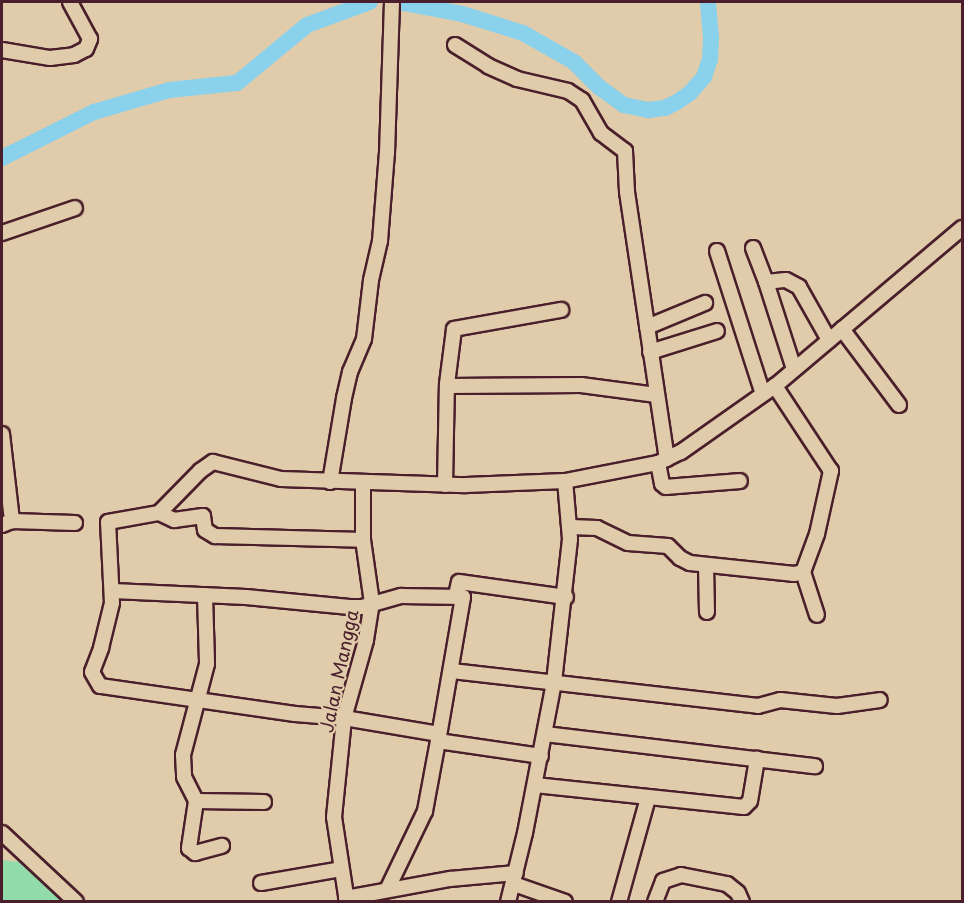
<!DOCTYPE html>
<style>
body{margin:0}
#map{position:relative;width:964px;height:903px;overflow:hidden;background:#e0ccab;font-family:"Playpen Sans",sans-serif}
div>[style]{position:absolute}
[style*='--x']{left:calc(var(--x)*1px);top:calc(var(--y)*1px);width:calc(var(--w)*1px);rotate:calc(var(--a)*1deg)}
.green>*{inset:0;background:#92dbab}
.river>*{height:16px;margin:-8px;padding:0 8px;transform-origin:8px;border-radius:8px;background:#8ad1ec}
.roads{filter:drop-shadow(2px 0 #4a1f2b) drop-shadow(-2px 0 #4a1f2b) drop-shadow(0 2px #4a1f2b) drop-shadow(0 -2px #4a1f2b)}
.minor>*{height:14px;margin:-7px;padding:0 7px;transform-origin:7px;border-radius:7px;background:#e0ccab}
span{translate:-50% -50%;white-space:nowrap;text-align:center;line-height:1.15;-webkit-text-stroke:4.5px #e0ccab;paint-order:stroke}
.street-label{font-size:18px;color:#4a1f2b}
.frame{position:absolute;inset:0;border:3px solid #4a1f2b;pointer-events:none}
</style>
<div id="map">
<div class="green">
<div style="clip-path:polygon(2px 860px,19px 862px,67px 902px,2px 902px)"></div>
</div>
<div class="river">
<div style="--x:398;--y:2;--w:65;--a:10.6"></div>
<div style="--x:462;--y:14;--w:64;--a:17.3"></div>
<div style="--x:523;--y:33;--w:59;--a:29.6"></div>
<div style="--x:574;--y:62;--w:35;--a:45"></div>
<div style="--x:599;--y:87;--w:31;--a:36"></div>
<div style="--x:624;--y:105;--w:25;--a:12"></div>
<div style="--x:648;--y:110;--w:17;--a:-7"></div>
<div style="--x:665;--y:108;--w:13;--a:-27"></div>
<div style="--x:677;--y:102;--w:16;--a:-35"></div>
<div style="--x:690;--y:93;--w:21;--a:-49"></div>
<div style="--x:704;--y:77;--w:19;--a:-72"></div>
<div style="--x:710;--y:59;--w:22;--a:-87"></div>
<div style="--x:711;--y:37;--w:35;--a:-95"></div>
<div style="--x:2;--y:158;--w:103;--a:-26.6"></div>
<div style="--x:94;--y:112;--w:78;--a:-16.3"></div>
<div style="--x:169;--y:90;--w:68;--a:-5.9"></div>
<div style="--x:237;--y:83;--w:91;--a:-39.6"></div>
<div style="--x:307;--y:25;--w:67;--a:-20.1"></div>
</div>
<div class="roads">
<div class="minor">
<div style="--x:455;--y:45;--w:39;--a:32"></div>
<div style="--x:488;--y:66;--w:32;--a:24"></div>
<div style="--x:517;--y:79;--w:52;--a:13.2"></div>
<div style="--x:568;--y:91;--w:17;--a:33"></div>
<div style="--x:582;--y:100;--w:38;--a:60"></div>
<div style="--x:601;--y:133;--w:30;--a:37"></div>
<div style="--x:625;--y:151;--w:41;--a:87.2"></div>
<div style="--x:627;--y:192;--w:270;--a:81.5"></div>
<div style="--x:2;--y:50;--w:49;--a:9.5"></div>
<div style="--x:50;--y:58;--w:24;--a:-7"></div>
<div style="--x:74;--y:55;--w:13;--a:-27"></div>
<div style="--x:86;--y:49;--w:11;--a:-68"></div>
<div style="--x:90;--y:39;--w:42;--a:-118.4"></div>
<div style="--x:2;--y:233;--w:77;--a:-18.9"></div>
<div style="--x:753;--y:248;--w:36;--a:69"></div>
<div style="--x:717;--y:251;--w:150;--a:72.2"></div>
<div style="--x:647;--y:327;--w:63;--a:-22.5"></div>
<div style="--x:842;--y:329;--w:95;--a:53.1"></div>
<div style="--x:650;--y:352;--w:70;--a:-17.4"></div>
<div style="--x:794;--y:369;--w:91;--a:-107.8"></div>
<div style="--x:766;--y:282;--w:20;--a:-6"></div>
<div style="--x:786;--y:280;--w:15;--a:28"></div>
<div style="--x:799;--y:287;--w:61;--a:60.5"></div>
<div style="--x:448;--y:386;--w:133;--a:-0.4"></div>
<div style="--x:581;--y:385;--w:76;--a:7.6"></div>
<div style="--x:2;--y:434;--w:88;--a:83.4"></div>
<div style="--x:658;--y:463;--w:21;--a:79"></div>
<div style="--x:662;--y:484;--w:5;--a:37"></div>
<div style="--x:666;--y:487;--w:74;--a:-4.6"></div>
<div style="--x:330;--y:482;--w:85;--a:-80.5"></div>
<div style="--x:344;--y:398;--w:27;--a:-77"></div>
<div style="--x:350;--y:372;--w:36;--a:-67"></div>
<div style="--x:364;--y:339;--w:59;--a:-83.2"></div>
<div style="--x:371;--y:280;--w:40;--a:-77"></div>
<div style="--x:380;--y:241;--w:88;--a:-85.5"></div>
<div style="--x:387;--y:153;--w:151;--a:-88.1"></div>
<div style="--x:445;--y:485;--w:101;--a:-88.9"></div>
<div style="--x:447;--y:384;--w:55;--a:-82.7"></div>
<div style="--x:454;--y:329;--w:109;--a:-10.1"></div>
<div style="--x:159;--y:513;--w:17;--a:25"></div>
<div style="--x:174;--y:520;--w:29;--a:-8"></div>
<div style="--x:203;--y:516;--w:14;--a:82"></div>
<div style="--x:205;--y:530;--w:12;--a:31"></div>
<div style="--x:215;--y:536;--w:148;--a:1.5"></div>
<div style="--x:2;--y:525;--w:11;--a:-22"></div>
<div style="--x:12;--y:521;--w:63;--a:1.8"></div>
<div style="--x:570;--y:527;--w:27;--a:2"></div>
<div style="--x:597;--y:528;--w:34;--a:26"></div>
<div style="--x:628;--y:543;--w:40;--a:4.3"></div>
<div style="--x:668;--y:546;--w:17;--a:45"></div>
<div style="--x:680;--y:558;--w:11;--a:27"></div>
<div style="--x:690;--y:563;--w:105;--a:6"></div>
<div style="--x:794;--y:574;--w:9;--a:-13"></div>
<div style="--x:803;--y:572;--w:40;--a:-69.8"></div>
<div style="--x:817;--y:534;--w:65;--a:-77.5"></div>
<div style="--x:831;--y:471;--w:102;--a:-123.4"></div>
<div style="--x:706;--y:565;--w:47;--a:88.8"></div>
<div style="--x:803;--y:572;--w:45;--a:72"></div>
<div style="--x:113;--y:591;--w:133;--a:2.6"></div>
<div style="--x:246;--y:597;--w:104;--a:5.5"></div>
<div style="--x:350;--y:607;--w:12;--a:0"></div>
<div style="--x:362;--y:607;--w:41;--a:-15.8"></div>
<div style="--x:401;--y:596;--w:62;--a:0.9"></div>
<div style="--x:463;--y:597;--w:146;--a:99.8"></div>
<div style="--x:438;--y:741;--w:104;--a:8.3"></div>
<div style="--x:205;--y:595;--w:69;--a:88.3"></div>
<div style="--x:207;--y:664;--w:94;--a:104.8"></div>
<div style="--x:183;--y:755;--w:22;--a:87"></div>
<div style="--x:184;--y:777;--w:27;--a:63"></div>
<div style="--x:196;--y:801;--w:68;--a:0.8"></div>
<div style="--x:456;--y:595;--w:13;--a:-77"></div>
<div style="--x:459;--y:582;--w:108;--a:8"></div>
<div style="--x:452;--y:671;--w:308;--a:6.5"></div>
<div style="--x:758;--y:706;--w:23;--a:-15"></div>
<div style="--x:780;--y:700;--w:57;--a:6"></div>
<div style="--x:837;--y:706;--w:43;--a:-7.9"></div>
<div style="--x:439;--y:734;--w:96;--a:-170.4"></div>
<div style="--x:344;--y:718;--w:49;--a:-175.3"></div>
<div style="--x:295;--y:714;--w:197;--a:-171.8"></div>
<div style="--x:100;--y:686;--w:16;--a:-120"></div>
<div style="--x:92;--y:672;--w:26;--a:-69"></div>
<div style="--x:101;--y:648;--w:46;--a:-76.3"></div>
<div style="--x:112;--y:603;--w:81;--a:-92.8"></div>
<div style="--x:108;--y:522;--w:52;--a:-10"></div>
<div style="--x:159;--y:513;--w:59;--a:-45.7"></div>
<div style="--x:200;--y:471;--w:16;--a:-35"></div>
<div style="--x:213;--y:462;--w:70;--a:14"></div>
<div style="--x:281;--y:479;--w:185;--a:1.9"></div>
<div style="--x:466;--y:485;--w:99;--a:-2.3"></div>
<div style="--x:565;--y:481;--w:95;--a:-11"></div>
<div style="--x:658;--y:463;--w:25;--a:-26"></div>
<div style="--x:681;--y:452;--w:115;--a:-35.1"></div>
<div style="--x:775;--y:386;--w:245;--a:-40.2"></div>
<div style="--x:545;--y:734;--w:272;--a:6.8"></div>
<div style="--x:535;--y:785;--w:210;--a:6"></div>
<div style="--x:744;--y:807;--w:8;--a:-45"></div>
<div style="--x:750;--y:801;--w:43;--a:-80.5"></div>
<div style="--x:196;--y:801;--w:48;--a:98.5"></div>
<div style="--x:189;--y:848;--w:8;--a:40"></div>
<div style="--x:195;--y:853;--w:28;--a:-15"></div>
<div style="--x:2;--y:833;--w:101;--a:43"></div>
<div style="--x:261;--y:883;--w:81;--a:-9.9"></div>
<div style="--x:514;--y:884;--w:54;--a:19.4"></div>
<div style="--x:387;--y:890;--w:88;--a:-64.3"></div>
<div style="--x:425;--y:811;--w:71;--a:-79.5"></div>
<div style="--x:346;--y:898;--w:106;--a:-10.4"></div>
<div style="--x:450;--y:879;--w:66;--a:-5.2"></div>
<div style="--x:347;--y:902;--w:86;--a:-98.7"></div>
<div style="--x:334;--y:817;--w:100;--a:-84.2"></div>
<div style="--x:344;--y:718;--w:81;--a:-74.2"></div>
<div style="--x:366;--y:640;--w:37;--a:-81"></div>
<div style="--x:372;--y:603;--w:64;--a:-98.1"></div>
<div style="--x:363;--y:540;--w:57;--a:-90"></div>
<div style="--x:508;--y:902;--w:71;--a:-76.2"></div>
<div style="--x:525;--y:833;--w:154;--a:-79.1"></div>
<div style="--x:554;--y:682;--w:144;--a:-83.6"></div>
<div style="--x:570;--y:539;--w:58;--a:-94.9"></div>
<div style="--x:619;--y:902;--w:108;--a:-74.4"></div>
<div style="--x:655;--y:902;--w:22;--a:-69"></div>
<div style="--x:663;--y:881;--w:19;--a:-18"></div>
<div style="--x:681;--y:875;--w:47;--a:11.1"></div>
<div style="--x:727;--y:884;--w:14;--a:39"></div>
<div style="--x:738;--y:893;--w:10;--a:66"></div>
</div>
</div>
<div class="street-label">
<span style="left:339px;top:671px;rotate:-78deg">Jalan Mangga</span>
</div>
<div class="frame"></div>
</div>
